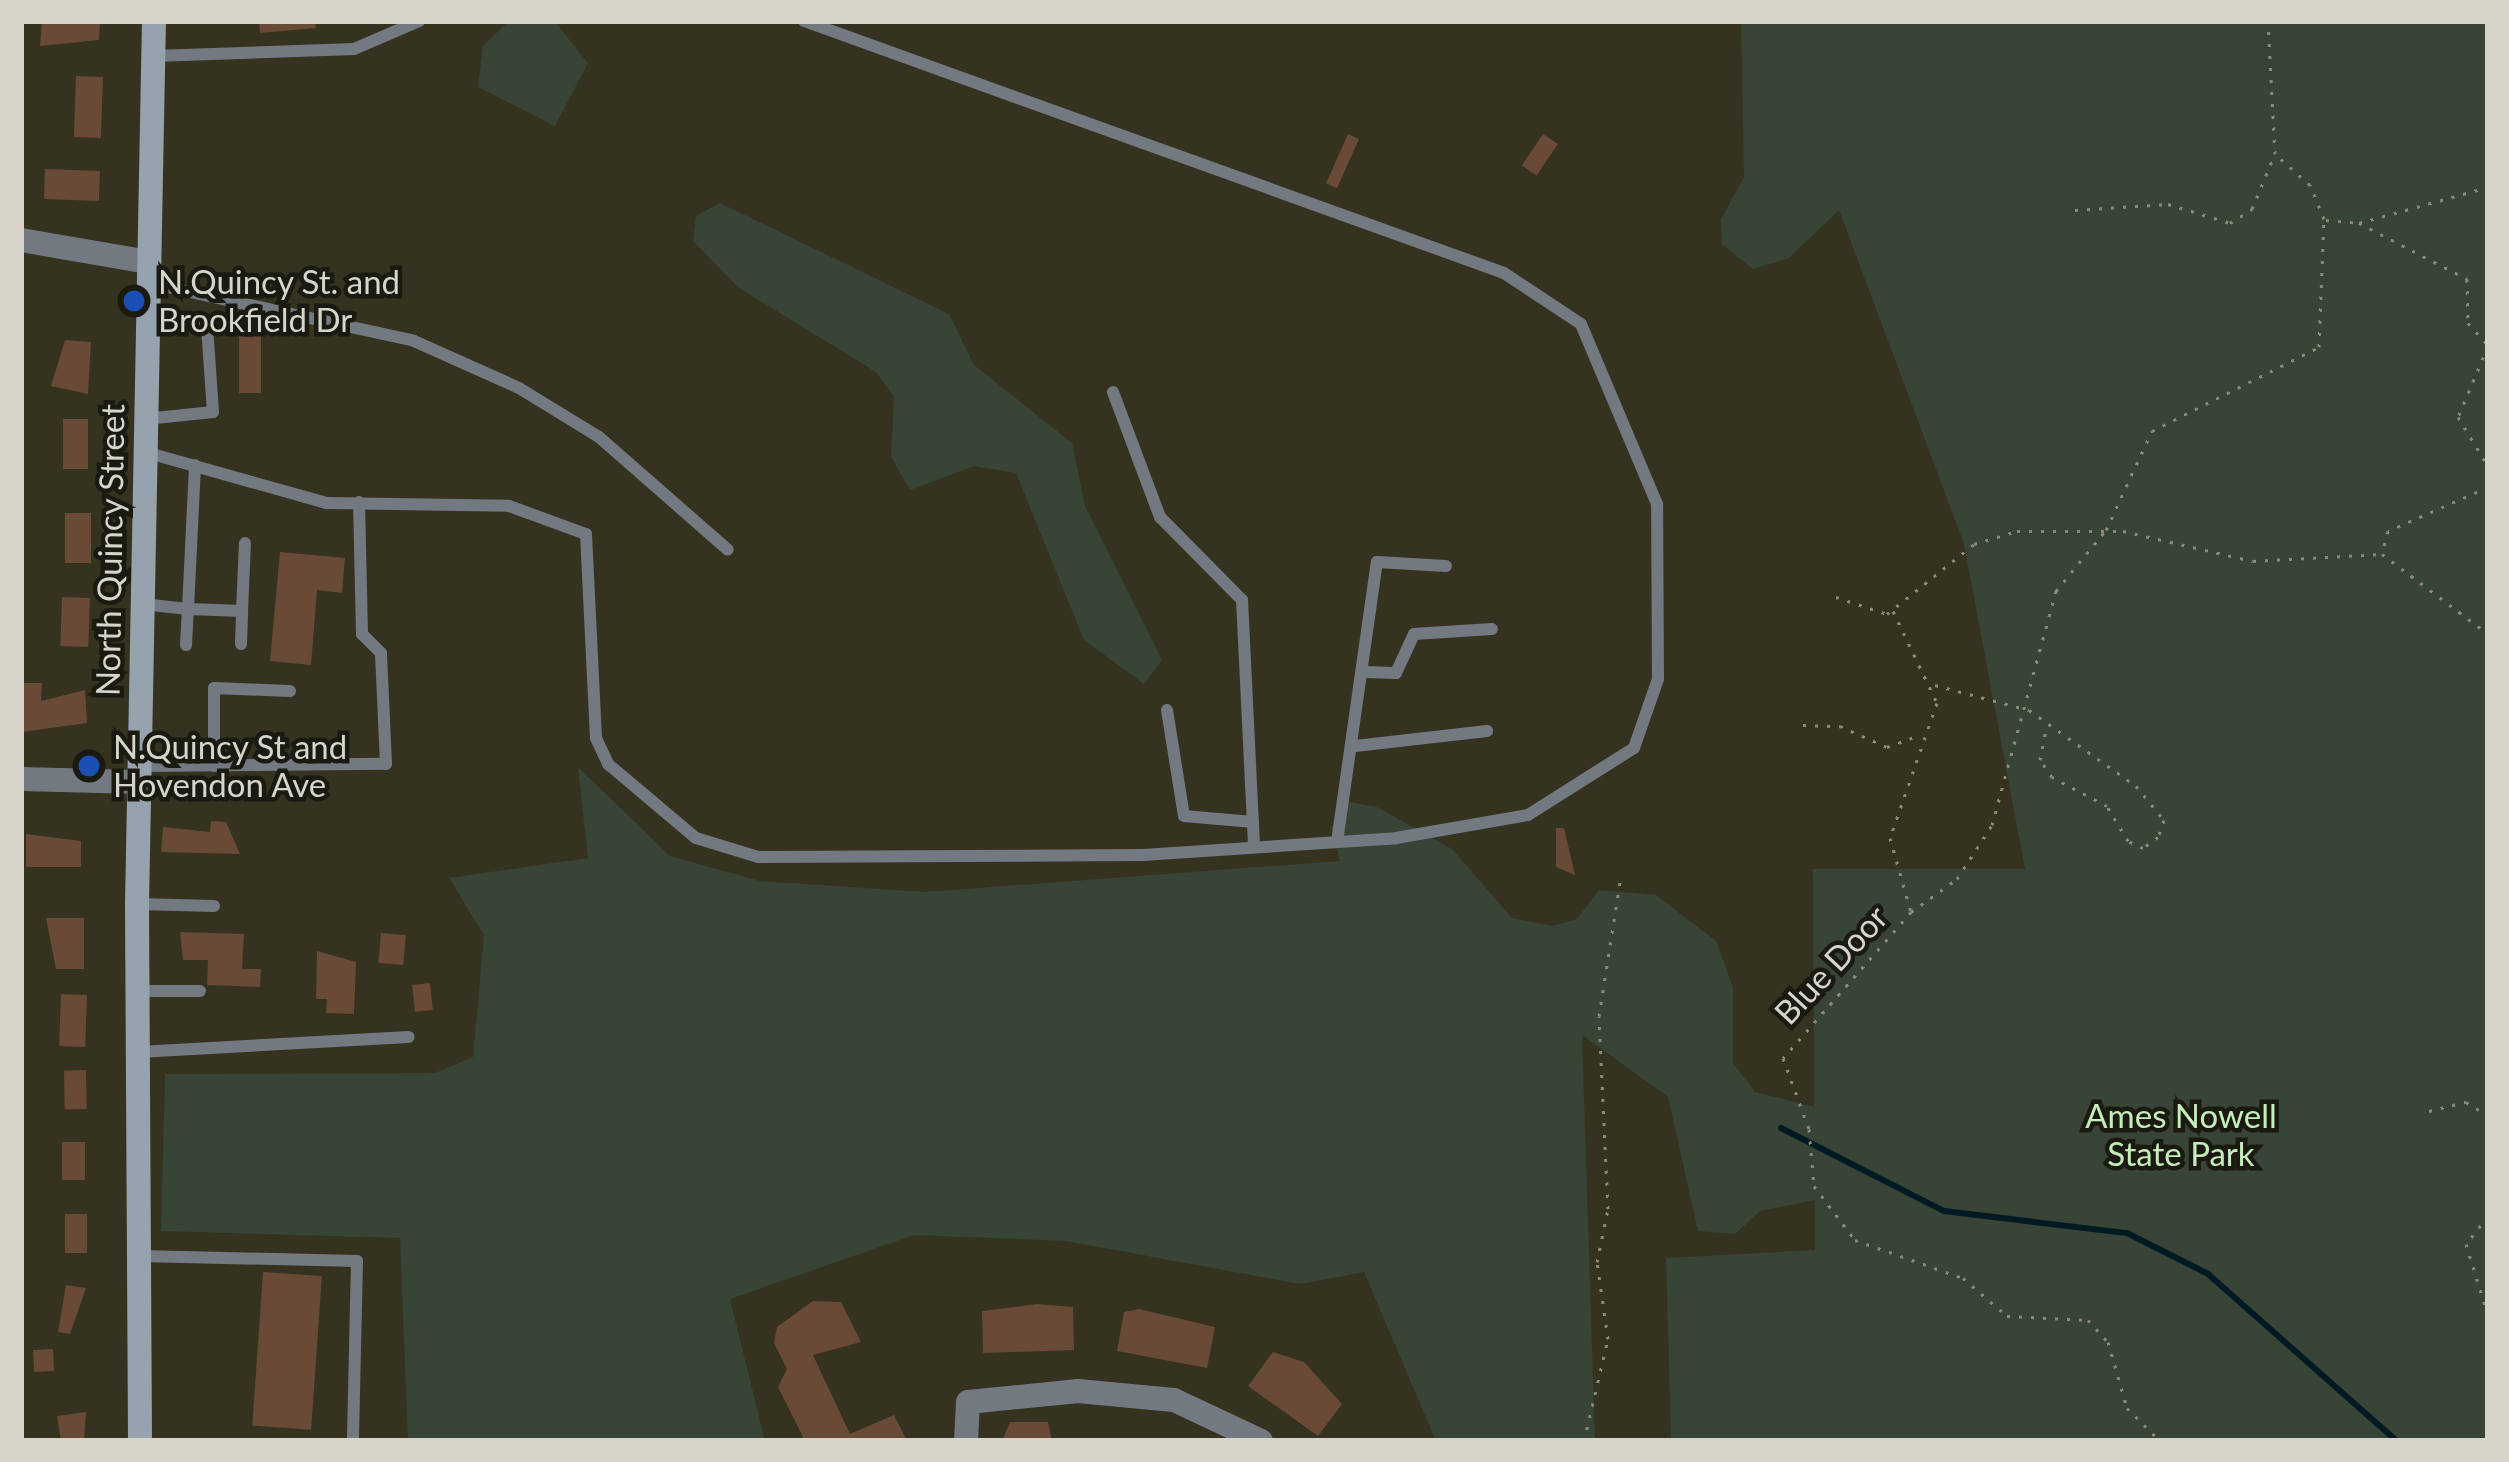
<!DOCTYPE html>
<style>
body{margin:0}
#map{position:relative;width:2509px;height:1462px;overflow:hidden;background:#353220;font-family:Lato,sans-serif}
div>[style]{position:absolute}
[style*='--x']{left:calc(var(--x)*1px);top:calc(var(--y)*1px);width:calc(var(--w)*1px);rotate:calc(var(--a)*1deg)}
.green>*{inset:0;background:#384435}
.stream>*{height:6px;margin:-3px;padding:0 3px;transform-origin:3px;border-radius:3px;background:#001a23}
.building>*{inset:0;background:#684a37;transform-origin:0 0}
.path>*{height:3px;margin-top:-1.5px;transform-origin:0;background:repeating-linear-gradient(90deg,#8c8a7b 0 3px,transparent 0 12px)}
.service>*{height:12px;margin:-6px;padding:0 6px;transform-origin:6px;border-radius:6px;background:#727980}
.minor>*{height:24px;margin:-12px;padding:0 12px;transform-origin:12px;border-radius:12px;background:#727980}
.tertiary>*{height:24px;margin:-12px;padding:0 12px;transform-origin:12px;border-radius:12px;background:#727980}
.secondary>*{height:24px;margin:-12px;padding:0 12px;transform-origin:12px;border-radius:12px;background:#96a2ad}
.dots>*{width:33px;height:33px;translate:-50% -50%;box-sizing:border-box;border:6px solid #1b1a11;border-radius:50%}
span{translate:-50% -50%;white-space:nowrap;text-align:center;line-height:1.15;-webkit-text-stroke:9px #1b1a11;paint-order:stroke}
.poi-label{font-size:33px;color:#d7d5c9}
.left{translate:0 -50%;text-align:left}
.street-label{font-size:33px;color:#d7d5c9}
.park-label{font-size:33px;color:#c4edba}
.frame{position:absolute;inset:0;border:24px solid #d7d5c9;pointer-events:none}
</style>
<div id="map">
<div class="green">
<div style="clip-path:polygon(509px 21px,556px 23px,588px 63px,555px 126px,478px 87px,483px 46px)"></div>
<div style="clip-path:polygon(1741px 21px,2488px 21px,2488px 1441px,1671px 1441px,1666px 1258px,1815px 1250px,1815px 1200px,1760px 1211px,1735px 1234px,1698px 1231px,1668px 1097px,1582px 1035px,1595px 1441px,1436px 1441px,1364px 1272px,1300px 1284px,1066px 1241px,914px 1235px,730px 1299px,765px 1441px,408px 1441px,400px 1238px,161px 1231px,165px 1074px,435px 1073px,473px 1057px,484px 935px,449px 878px,588px 858px,578px 767px,670px 856px,760px 881px,926px 892px,1340px 861px,1331px 827px,1350px 802px,1377px 807px,1452px 849px,1512px 918px,1552px 926px,1577px 919px,1599px 890px,1656px 895px,1716px 941px,1733px 987px,1733px 1063px,1755px 1092px,1814px 1107px,1813px 869px,2025px 869px,1964px 544px,1839px 210px,1789px 258px,1753px 269px,1722px 244px,1721px 219px,1744px 177px)"></div>
<div style="clip-path:polygon(720px 203px,949px 314px,974px 365px,1072px 443px,1085px 506px,1162px 660px,1144px 684px,1084px 640px,1016px 473px,974px 466px,910px 490px,891px 457px,894px 397px,876px 372px,739px 288px,693px 241px,696px 216px)"></div>
</div>
<div class="stream">
<div style="--x:1781;--y:1128;--w:183;--a:27"></div>
<div style="--x:1944;--y:1211;--w:184;--a:6.9"></div>
<div style="--x:2127;--y:1233;--w:91;--a:26.8"></div>
<div style="--x:2208;--y:1274;--w:252;--a:41.5"></div>
</div>
<div class="building">
<div style="clip-path:polygon(42px 21px,100px 21px,99px 40px,40px 46px)"></div>
<div style="clip-path:polygon(259px 21px,315px 21px,316px 28px,260px 33px)"></div>
<div style="left:76px;top:76px;width:27px;height:61px;rotate:2deg"></div>
<div style="left:1348px;top:134px;width:12px;height:54px;rotate:24deg"></div>
<div style="left:1543px;top:134px;width:18px;height:38px;rotate:34deg"></div>
<div style="left:45px;top:169px;width:55px;height:30px;rotate:2deg"></div>
<div style="left:239px;top:326px;width:22px;height:67px"></div>
<div style="clip-path:polygon(65px 340px,91px 342px,88px 394px,51px 386px)"></div>
<div style="left:63px;top:419px;width:25px;height:50px"></div>
<div style="left:65px;top:513px;width:26px;height:50px"></div>
<div style="clip-path:polygon(280px 552px,345px 558px,342px 593px,317px 590px,311px 665px,270px 661px)"></div>
<div style="left:62px;top:597px;width:28px;height:49px;rotate:2deg"></div>
<div style="clip-path:polygon(24px 683px,42px 683px,41px 701px,85px 690px,87px 723px,22px 732px)"></div>
<div style="clip-path:polygon(211px 821px,226px 822px,240px 854px,161px 852px,163px 827px,210px 832px)"></div>
<div style="clip-path:polygon(1556px 828px,1564px 828px,1575px 875px,1556px 867px)"></div>
<div style="clip-path:polygon(26px 834px,81px 841px,81px 867px,26px 867px)"></div>
<div style="clip-path:polygon(46px 918px,84px 918px,84px 969px,56px 969px)"></div>
<div style="clip-path:polygon(180px 932px,244px 934px,242px 969px,261px 969px,260px 987px,207px 985px,208px 960px,183px 960px)"></div>
<div style="left:381px;top:933px;width:25px;height:30px;rotate:5deg"></div>
<div style="clip-path:polygon(317px 951px,356px 962px,354px 1014px,326px 1013px,327px 999px,316px 999px)"></div>
<div style="left:430px;top:983px;width:27px;height:18px;rotate:84deg"></div>
<div style="left:61px;top:994px;width:26px;height:52px;rotate:2deg"></div>
<div style="left:86px;top:1070px;width:39px;height:22px;rotate:89deg"></div>
<div style="left:62px;top:1142px;width:23px;height:38px"></div>
<div style="left:65px;top:1214px;width:22px;height:39px"></div>
<div style="left:263px;top:1272px;width:59px;height:154px;rotate:4deg"></div>
<div style="clip-path:polygon(66px 1285px,86px 1288px,70px 1334px,58px 1332px)"></div>
<div style="clip-path:polygon(813px 1301px,841px 1302px,861px 1342px,813px 1355px,850px 1434px,894px 1415px,907px 1441px,805px 1441px,778px 1387px,787px 1369px,774px 1343px,777px 1327px)"></div>
<div style="clip-path:polygon(1037px 1304px,1073px 1307px,1074px 1350px,983px 1353px,982px 1311px)"></div>
<div style="clip-path:polygon(1139px 1309px,1215px 1327px,1207px 1368px,1117px 1351px,1124px 1312px)"></div>
<div style="left:53px;top:1349px;width:22px;height:20px;rotate:87deg"></div>
<div style="clip-path:polygon(1273px 1352px,1304px 1362px,1342px 1404px,1318px 1436px,1248px 1386px)"></div>
<div style="clip-path:polygon(86px 1412px,84px 1441px,61px 1441px,57px 1416px)"></div>
<div style="clip-path:polygon(1048px 1422px,1052px 1441px,1002px 1441px,1010px 1422px)"></div>
</div>
<div class="path">
<div style="--x:2075;--y:210;--w:93;--a:-3.7"></div>
<div style="--x:2168;--y:204;--w:65;--a:17"></div>
<div style="--x:2230;--y:223;--w:26;--a:-32"></div>
<div style="--x:2252;--y:209;--w:57;--a:-67.5"></div>
<div style="--x:2326;--y:220;--w:33;--a:5"></div>
<div style="--x:2359;--y:223;--w:134;--a:-15.6"></div>
<div style="--x:2359;--y:223;--w:122;--a:27.4"></div>
<div style="--x:2467;--y:279;--w:44;--a:88.7"></div>
<div style="--x:2468;--y:323;--w:30;--a:48"></div>
<div style="--x:2488;--y:346;--w:77;--a:112.9"></div>
<div style="--x:2458;--y:417;--w:57;--a:58.5"></div>
<div style="--x:2488;--y:487;--w:109;--a:156.3"></div>
<div style="--x:2388;--y:531;--w:24;--a:105"></div>
<div style="--x:2382;--y:554;--w:133;--a:37"></div>
<div style="--x:1836;--y:597;--w:54;--a:18.4"></div>
<div style="--x:1887;--y:614;--w:112;--a:-38.8"></div>
<div style="--x:1974;--y:544;--w:45;--a:-16.8"></div>
<div style="--x:2017;--y:531;--w:106;--a:0"></div>
<div style="--x:2123;--y:531;--w:133;--a:13"></div>
<div style="--x:2253;--y:561;--w:129;--a:-3.1"></div>
<div style="--x:1893;--y:611;--w:102;--a:64.4"></div>
<div style="--x:1937;--y:703;--w:143;--a:109.2"></div>
<div style="--x:1890;--y:838;--w:77;--a:74.2"></div>
<div style="--x:1911;--y:912;--w:194;--a:131.2"></div>
<div style="--x:1783;--y:1058;--w:76;--a:69.9"></div>
<div style="--x:1809;--y:1129;--w:57;--a:85"></div>
<div style="--x:1814;--y:1186;--w:68;--a:52.8"></div>
<div style="--x:1855;--y:1240;--w:114;--a:19.4"></div>
<div style="--x:1963;--y:1278;--w:58;--a:40.8"></div>
<div style="--x:2007;--y:1316;--w:81;--a:2.8"></div>
<div style="--x:2088;--y:1320;--w:30;--a:48"></div>
<div style="--x:2108;--y:1342;--w:69;--a:73.9"></div>
<div style="--x:2127;--y:1408;--w:47;--a:45"></div>
<div style="--x:1935;--y:685;--w:97;--a:14.9"></div>
<div style="--x:2029;--y:710;--w:131;--a:35.4"></div>
<div style="--x:2136;--y:786;--w:44;--a:50.5"></div>
<div style="--x:2164;--y:820;--w:18;--a:109"></div>
<div style="--x:2158;--y:837;--w:19;--a:144"></div>
<div style="--x:2143;--y:848;--w:17;--a:-155"></div>
<div style="--x:2128;--y:841;--w:41;--a:-121"></div>
<div style="--x:2107;--y:806;--w:62;--a:-152.2"></div>
<div style="--x:2052;--y:777;--w:21;--a:-125"></div>
<div style="--x:2040;--y:760;--w:33;--a:-79"></div>
<div style="--x:1803;--y:725;--w:37;--a:2"></div>
<div style="--x:1840;--y:726;--w:51;--a:24.1"></div>
<div style="--x:1887;--y:747;--w:33;--a:-20"></div>
<div style="--x:1911;--y:912;--w:57;--a:-35.7"></div>
<div style="--x:1957;--y:879;--w:64;--a:-57.1"></div>
<div style="--x:1992;--y:825;--w:243;--a:-74.7"></div>
<div style="--x:2056;--y:591;--w:79;--a:-50.7"></div>
<div style="--x:2106;--y:530;--w:109;--a:-65.1"></div>
<div style="--x:2152;--y:431;--w:187;--a:-26.7"></div>
<div style="--x:2319;--y:347;--w:128;--a:-87.8"></div>
<div style="--x:2324;--y:219;--w:37;--a:-112"></div>
<div style="--x:2310;--y:185;--w:47;--a:-138.5"></div>
<div style="--x:2275;--y:154;--w:133;--a:-93"></div>
<div style="--x:2429;--y:1111;--w:38;--a:-14"></div>
<div style="--x:2466;--y:1102;--w:26;--a:32"></div>
<div style="--x:2488;--y:1216;--w:36;--a:128"></div>
<div style="--x:2466;--y:1244;--w:74;--a:72.8"></div>
<div style="--x:1584;--y:1441;--w:105;--a:-76.8"></div>
<div style="--x:1608;--y:1339;--w:78;--a:-98.1"></div>
<div style="--x:1597;--y:1262;--w:54;--a:-78.3"></div>
<div style="--x:1608;--y:1209;--w:193;--a:-92.7"></div>
<div style="--x:1599;--y:1016;--w:136;--a:-81.1"></div>
</div>
<div class="service">
<div style="--x:154;--y:56;--w:200;--a:-2"></div>
<div style="--x:354;--y:49;--w:71;--a:-23.3"></div>
<div style="--x:149;--y:283;--w:271;--a:12.3"></div>
<div style="--x:414;--y:341;--w:115;--a:24.1"></div>
<div style="--x:519;--y:388;--w:94;--a:31.5"></div>
<div style="--x:599;--y:437;--w:171;--a:41.2"></div>
<div style="--x:1113;--y:392;--w:134;--a:69.4"></div>
<div style="--x:1160;--y:517;--w:117;--a:45.3"></div>
<div style="--x:1242;--y:600;--w:247;--a:87.2"></div>
<div style="--x:146;--y:419;--w:67;--a:-6"></div>
<div style="--x:213;--y:412;--w:85;--a:-94"></div>
<div style="--x:207;--y:327;--w:59;--a:-169.3"></div>
<div style="--x:145;--y:452;--w:189;--a:15.7"></div>
<div style="--x:327;--y:503;--w:182;--a:0.9"></div>
<div style="--x:509;--y:506;--w:82;--a:20"></div>
<div style="--x:586;--y:534;--w:204;--a:87.2"></div>
<div style="--x:596;--y:738;--w:29;--a:65"></div>
<div style="--x:608;--y:764;--w:115;--a:40.1"></div>
<div style="--x:696;--y:838;--w:65;--a:17"></div>
<div style="--x:758;--y:857;--w:385;--a:-0.3"></div>
<div style="--x:1143;--y:855;--w:254;--a:-3.8"></div>
<div style="--x:1396;--y:838;--w:134;--a:-9.9"></div>
<div style="--x:1528;--y:815;--w:125;--a:-32.3"></div>
<div style="--x:1634;--y:748;--w:73;--a:-70.8"></div>
<div style="--x:1658;--y:679;--w:175;--a:-90.3"></div>
<div style="--x:1657;--y:504;--w:195;--a:-112.9"></div>
<div style="--x:1581;--y:324;--w:92;--a:-146.5"></div>
<div style="--x:1504;--y:273;--w:744;--a:-160.2"></div>
<div style="--x:142;--y:604;--w:46;--a:6.2"></div>
<div style="--x:188;--y:609;--w:144;--a:-87.2"></div>
<div style="--x:241;--y:644;--w:33;--a:-88"></div>
<div style="--x:186;--y:645;--w:36;--a:-87"></div>
<div style="--x:188;--y:609;--w:54;--a:2.1"></div>
<div style="--x:242;--y:611;--w:68;--a:-87.5"></div>
<div style="--x:1364;--y:672;--w:32;--a:2"></div>
<div style="--x:1396;--y:673;--w:43;--a:-65.2"></div>
<div style="--x:1414;--y:634;--w:78;--a:-3.7"></div>
<div style="--x:1167;--y:710;--w:107;--a:80.9"></div>
<div style="--x:1184;--y:816;--w:69;--a:5"></div>
<div style="--x:1355;--y:746;--w:133;--a:-6.5"></div>
<div style="--x:140;--y:766;--w:246;--a:-0.5"></div>
<div style="--x:386;--y:764;--w:111;--a:-92.6"></div>
<div style="--x:381;--y:653;--w:27;--a:-135"></div>
<div style="--x:362;--y:634;--w:132;--a:-91.3"></div>
<div style="--x:214;--y:766;--w:78;--a:-90"></div>
<div style="--x:214;--y:688;--w:76;--a:2.3"></div>
<div style="--x:1337;--y:842;--w:283;--a:-81.9"></div>
<div style="--x:1377;--y:562;--w:69;--a:3.3"></div>
<div style="--x:138;--y:904;--w:76;--a:1.5"></div>
<div style="--x:138;--y:991;--w:62;--a:0"></div>
<div style="--x:139;--y:1052;--w:270;--a:-3.2"></div>
<div style="--x:139;--y:1256;--w:218;--a:1.3"></div>
<div style="--x:357;--y:1261;--w:180;--a:91.3"></div>
</div>
<div class="minor">
<div style="--x:21;--y:240;--w:130;--a:9.8"></div>
<div style="--x:966;--y:1441;--w:39;--a:-87"></div>
<div style="--x:968;--y:1402;--w:111;--a:-5.7"></div>
<div style="--x:1078;--y:1391;--w:96;--a:5.4"></div>
<div style="--x:1174;--y:1400;--w:96;--a:25.2"></div>
</div>
<div class="tertiary">
<div style="--x:21;--y:779;--w:117;--a:1.5"></div>
</div>
<div class="secondary">
<div style="--x:140;--y:1441;--w:537;--a:-90.32"></div>
<div style="--x:137;--y:904;--w:883;--a:-88.9"></div>
</div>
<div class="dots">
<div style="left:134px;top:301px;background:#1a4fb4"></div>
<div style="left:89px;top:766px;background:#1a4fb4"></div>
</div>
<div class="poi-label">
<span class="left" style="left:158px;top:301px">N.Quincy St. and<br>Brookfield Dr</span>
<span class="left" style="left:113px;top:766px">N.Quincy St and<br>Hovendon Ave</span>
</div>
<div class="street-label">
<span style="left:110px;top:550px;rotate:-89deg">North Quincy Street</span>
<span style="left:1831px;top:965px;rotate:-47deg">Blue Door</span>
</div>
<div class="park-label">
<span style="left:2181px;top:1135px">Ames Nowell<br>State Park</span>
</div>
<div class="frame"></div>
</div>
